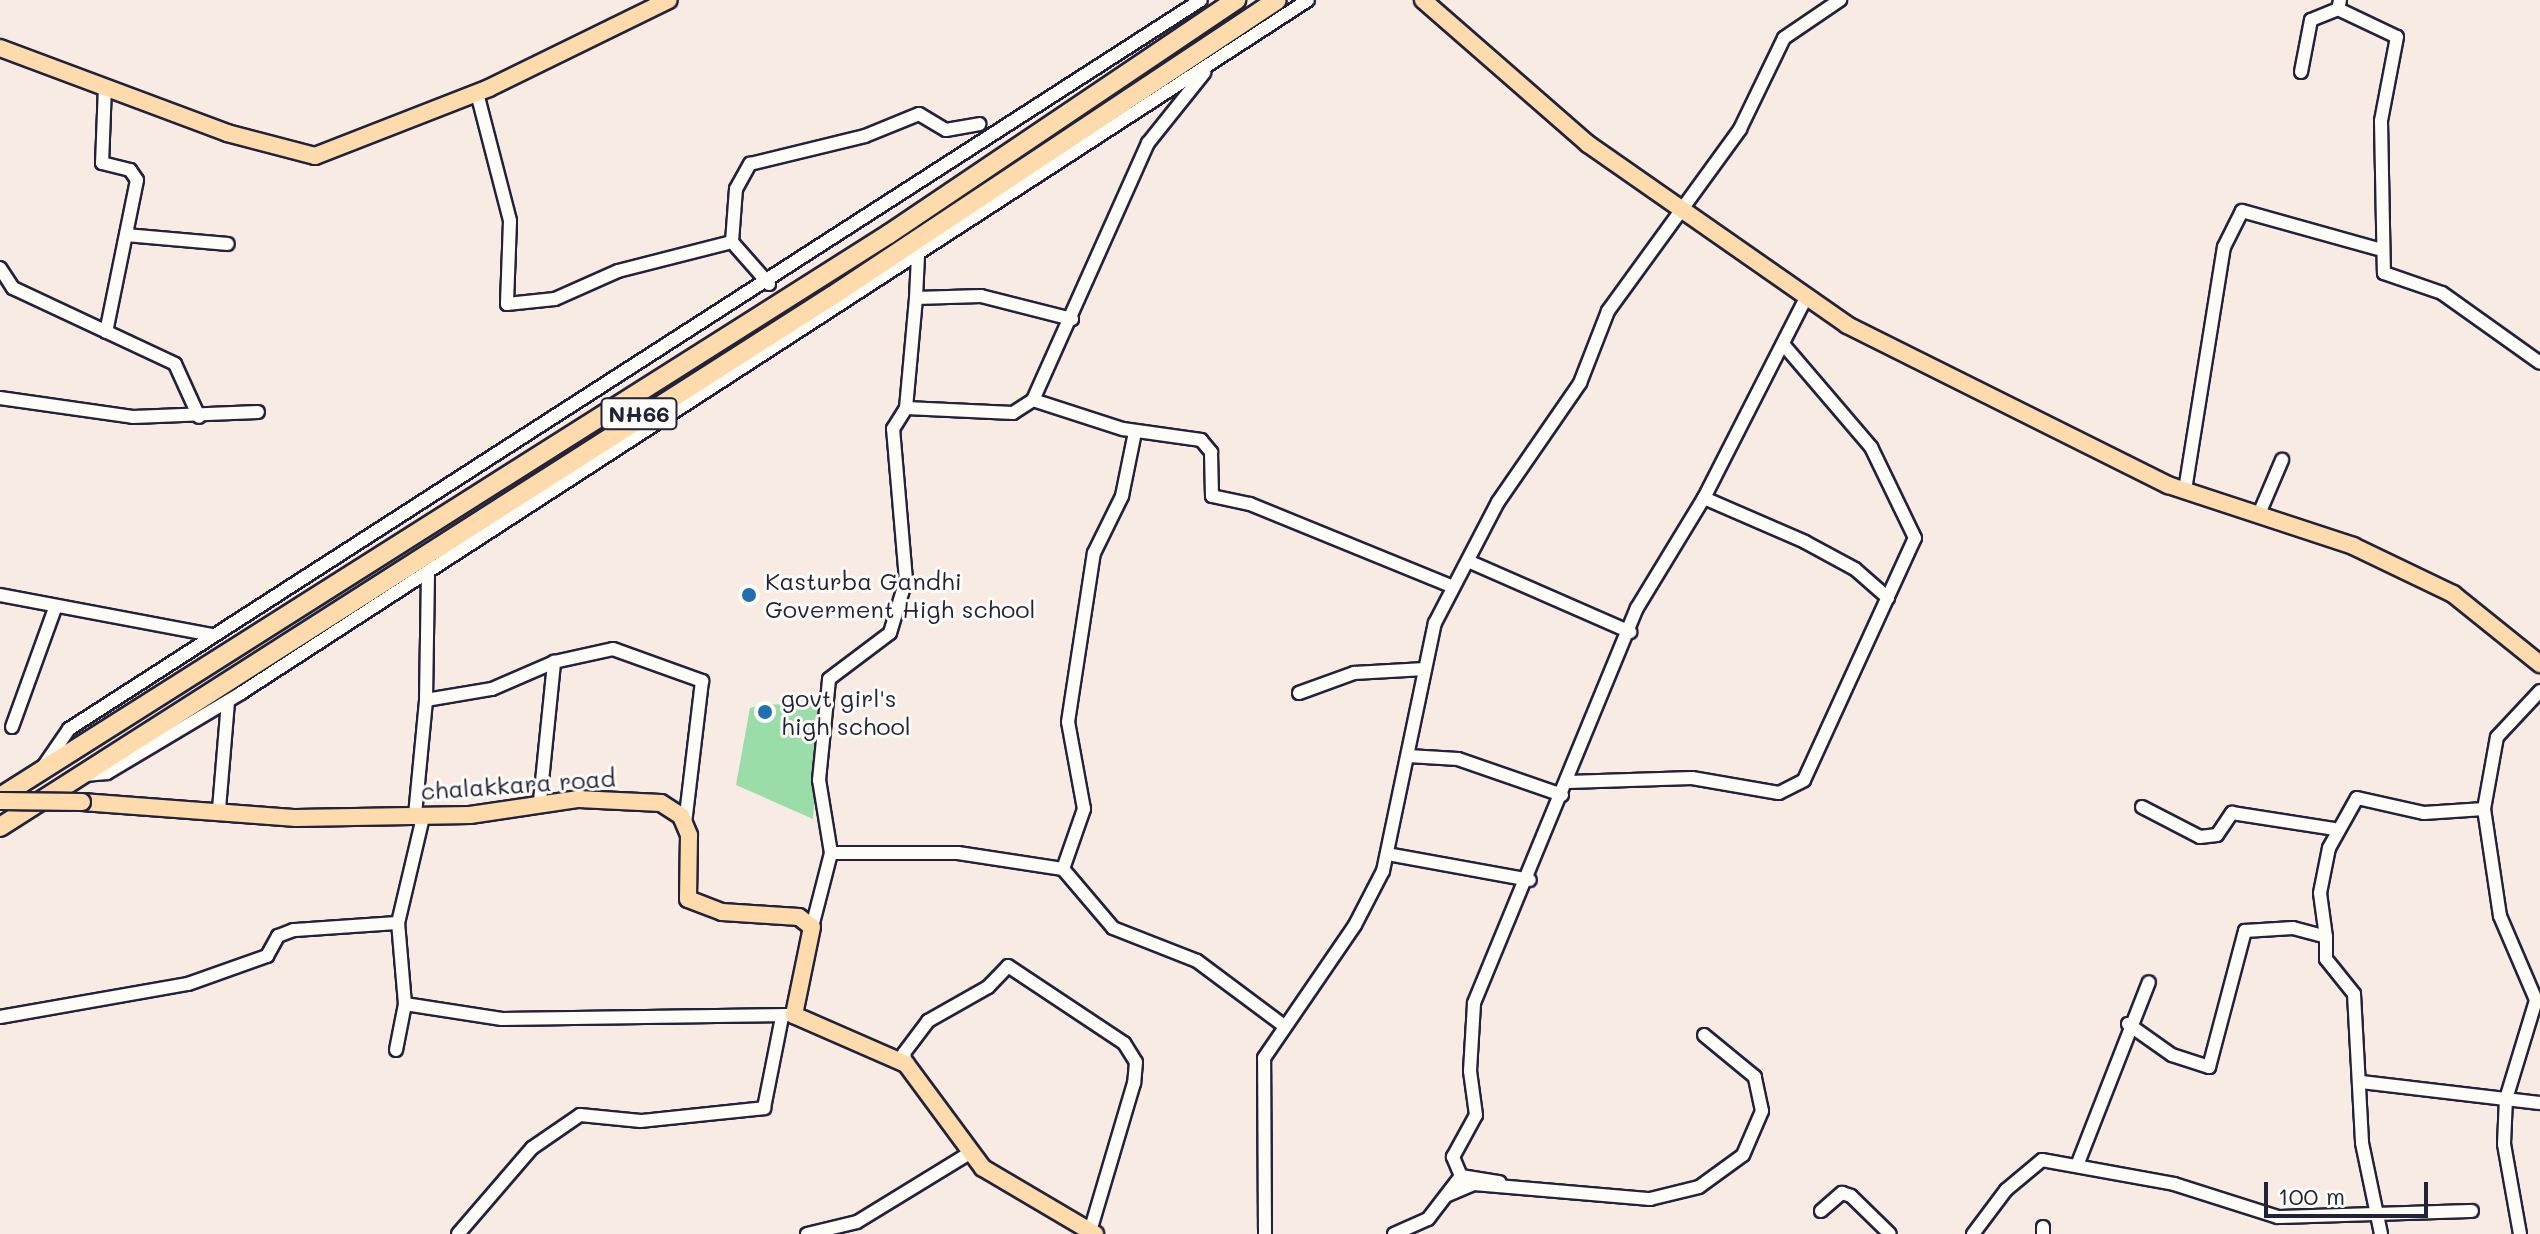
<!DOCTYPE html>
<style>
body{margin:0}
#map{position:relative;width:2540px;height:1234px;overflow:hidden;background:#f7ebe3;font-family:Mali,sans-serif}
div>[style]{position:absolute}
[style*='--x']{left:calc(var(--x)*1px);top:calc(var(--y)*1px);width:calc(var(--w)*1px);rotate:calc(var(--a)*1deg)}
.green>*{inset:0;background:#9adda8}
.roads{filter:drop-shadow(2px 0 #22223b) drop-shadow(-2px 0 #22223b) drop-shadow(0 2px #22223b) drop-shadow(0 -2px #22223b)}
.minor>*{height:12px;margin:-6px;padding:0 6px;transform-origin:6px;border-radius:6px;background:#fdfcf7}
.major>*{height:16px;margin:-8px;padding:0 8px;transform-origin:8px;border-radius:8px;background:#fedbac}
.highway>*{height:18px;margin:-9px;padding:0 9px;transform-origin:9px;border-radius:9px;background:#fedbac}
.bridges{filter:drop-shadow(2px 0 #22223b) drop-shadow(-2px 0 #22223b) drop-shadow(0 2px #22223b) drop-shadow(0 -2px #22223b)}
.major-bridge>*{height:16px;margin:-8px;padding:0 8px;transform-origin:8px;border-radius:8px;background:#fedbac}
.dots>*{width:22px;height:22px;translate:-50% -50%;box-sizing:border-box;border:4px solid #fdfcf7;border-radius:50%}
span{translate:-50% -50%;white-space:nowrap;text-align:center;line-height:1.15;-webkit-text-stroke:6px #fdfcf7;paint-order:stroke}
.shield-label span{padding:2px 6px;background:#fdfcf7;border:2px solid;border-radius:6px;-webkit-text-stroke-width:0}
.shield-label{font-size:22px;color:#22223b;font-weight:700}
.poi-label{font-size:24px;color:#22223b}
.left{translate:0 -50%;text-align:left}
.street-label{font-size:24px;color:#22223b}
.scale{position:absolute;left:2264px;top:1182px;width:164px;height:36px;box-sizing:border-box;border:4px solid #22223b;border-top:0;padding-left:10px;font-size:24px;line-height:28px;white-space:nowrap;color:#22223b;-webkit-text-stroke:6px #fdfcf7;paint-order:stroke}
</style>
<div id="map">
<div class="green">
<div style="clip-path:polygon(765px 704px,821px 706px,813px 819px,736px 785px,750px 708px)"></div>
</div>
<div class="roads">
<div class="minor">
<div style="--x:2338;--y:9;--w:65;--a:25.4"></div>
<div style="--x:2397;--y:37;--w:86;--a:100.8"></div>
<div style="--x:2381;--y:121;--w:152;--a:88.9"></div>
<div style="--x:2384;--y:273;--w:61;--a:19"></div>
<div style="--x:2442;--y:293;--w:120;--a:35.5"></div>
<div style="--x:2301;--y:72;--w:53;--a:-79.1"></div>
<div style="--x:2311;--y:20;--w:29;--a:-22"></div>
<div style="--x:2338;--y:9;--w:9;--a:-77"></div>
<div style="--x:105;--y:86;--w:77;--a:92.2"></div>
<div style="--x:102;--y:163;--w:29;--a:14"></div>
<div style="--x:130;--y:170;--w:12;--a:55"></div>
<div style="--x:137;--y:180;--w:155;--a:101.5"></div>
<div style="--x:477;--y:93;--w:132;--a:75.5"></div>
<div style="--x:510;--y:221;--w:83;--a:92.1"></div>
<div style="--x:507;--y:304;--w:48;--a:-5.9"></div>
<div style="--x:555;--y:299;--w:69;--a:-24"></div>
<div style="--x:618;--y:271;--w:118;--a:-14.3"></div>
<div style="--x:732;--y:242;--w:56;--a:48.6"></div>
<div style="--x:126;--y:235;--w:102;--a:5"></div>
<div style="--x:732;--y:242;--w:53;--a:-85.7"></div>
<div style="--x:736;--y:189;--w:29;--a:-61"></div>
<div style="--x:750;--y:164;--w:118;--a:-13.7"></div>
<div style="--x:865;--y:136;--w:58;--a:-22.2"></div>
<div style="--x:919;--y:114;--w:31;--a:31"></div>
<div style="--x:946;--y:130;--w:34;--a:-10"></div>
<div style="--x:0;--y:268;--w:24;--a:57"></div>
<div style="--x:13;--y:288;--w:179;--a:25.1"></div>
<div style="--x:175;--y:364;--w:58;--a:65.6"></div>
<div style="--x:916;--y:298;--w:42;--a:-87.3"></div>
<div style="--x:0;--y:398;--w:134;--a:8.1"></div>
<div style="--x:133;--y:417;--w:125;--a:-2.3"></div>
<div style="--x:1033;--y:400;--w:95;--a:17.9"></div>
<div style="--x:1123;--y:429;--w:79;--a:8"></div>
<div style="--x:1201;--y:440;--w:16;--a:50"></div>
<div style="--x:1211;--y:452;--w:44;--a:88.7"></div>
<div style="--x:1212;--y:496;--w:39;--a:12"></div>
<div style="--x:1250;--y:504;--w:219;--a:22.2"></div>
<div style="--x:906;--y:408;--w:110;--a:-84.8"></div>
<div style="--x:916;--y:298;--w:65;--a:-1.8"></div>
<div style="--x:981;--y:296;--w:94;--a:14.2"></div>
<div style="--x:2185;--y:490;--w:246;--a:-80.9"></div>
<div style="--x:2224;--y:247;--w:40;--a:-63.4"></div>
<div style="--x:2242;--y:211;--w:141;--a:15.6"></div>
<div style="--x:1704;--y:498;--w:110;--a:23.5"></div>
<div style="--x:1805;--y:542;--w:57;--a:28.4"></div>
<div style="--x:1855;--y:569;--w:44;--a:41.3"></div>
<div style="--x:2259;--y:514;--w:59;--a:-66.9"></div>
<div style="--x:1470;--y:562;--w:175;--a:23.6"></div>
<div style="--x:0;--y:595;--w:216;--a:10.7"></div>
<div style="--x:1299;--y:693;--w:59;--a:-20"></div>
<div style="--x:1354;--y:673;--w:71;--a:-3.2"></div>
<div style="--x:426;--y:700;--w:126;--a:-89.1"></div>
<div style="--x:12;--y:727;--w:127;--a:-70.1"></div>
<div style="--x:1408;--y:756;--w:50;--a:3.4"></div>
<div style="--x:1458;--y:759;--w:110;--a:19.1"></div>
<div style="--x:43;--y:767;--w:46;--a:-55.6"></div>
<div style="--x:69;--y:729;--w:1346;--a:-32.78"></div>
<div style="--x:85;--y:775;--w:22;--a:-5"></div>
<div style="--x:107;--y:773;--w:156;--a:-30.8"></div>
<div style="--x:241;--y:693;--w:1272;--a:-33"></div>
<div style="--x:1568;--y:782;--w:124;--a:-1.8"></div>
<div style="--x:1692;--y:778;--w:88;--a:9.8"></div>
<div style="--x:1779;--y:793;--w:28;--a:-27"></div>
<div style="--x:1804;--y:780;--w:266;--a:-65.4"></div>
<div style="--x:1915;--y:538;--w:101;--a:-115.8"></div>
<div style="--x:1871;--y:447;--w:135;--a:-130.5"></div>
<div style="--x:540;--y:801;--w:140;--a:-84.2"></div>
<div style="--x:2142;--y:807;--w:65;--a:27.3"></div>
<div style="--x:2200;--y:837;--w:17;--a:-7"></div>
<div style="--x:2217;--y:835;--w:27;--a:-56"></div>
<div style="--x:2232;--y:813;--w:103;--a:8.9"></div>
<div style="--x:219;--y:809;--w:108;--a:-85.2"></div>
<div style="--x:415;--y:815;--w:116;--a:-84.5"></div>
<div style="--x:426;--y:700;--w:67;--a:-9.5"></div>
<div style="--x:492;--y:689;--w:68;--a:-23.5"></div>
<div style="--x:554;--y:662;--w:60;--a:-12.4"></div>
<div style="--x:613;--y:649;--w:95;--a:19.8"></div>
<div style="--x:702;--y:681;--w:144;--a:96.8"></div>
<div style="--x:831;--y:853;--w:127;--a:0"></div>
<div style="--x:958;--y:853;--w:106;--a:8.7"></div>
<div style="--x:1063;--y:869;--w:77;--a:49.7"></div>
<div style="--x:1113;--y:928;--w:90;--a:21.4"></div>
<div style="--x:1197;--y:961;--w:107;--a:36.7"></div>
<div style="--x:1387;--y:854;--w:145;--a:10.3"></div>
<div style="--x:1063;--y:869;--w:64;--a:-70.7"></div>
<div style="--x:1084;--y:809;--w:88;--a:-100.4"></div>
<div style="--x:1068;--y:722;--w:171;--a:-81.3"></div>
<div style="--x:1094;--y:553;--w:64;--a:-63.8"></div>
<div style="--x:1122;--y:496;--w:65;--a:-78.5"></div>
<div style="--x:812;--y:927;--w:76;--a:-75.6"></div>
<div style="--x:831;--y:853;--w:74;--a:-99.3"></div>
<div style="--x:819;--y:780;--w:101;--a:-84.3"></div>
<div style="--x:829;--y:679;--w:76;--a:-37"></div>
<div style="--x:890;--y:633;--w:55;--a:-73.2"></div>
<div style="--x:906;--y:580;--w:152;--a:-94.9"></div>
<div style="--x:893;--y:429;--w:25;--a:-58"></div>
<div style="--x:906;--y:408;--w:107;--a:2.7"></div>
<div style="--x:1013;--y:413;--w:24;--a:-33"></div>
<div style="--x:1033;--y:400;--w:282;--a:-65.9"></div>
<div style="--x:1148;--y:143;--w:90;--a:-51.3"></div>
<div style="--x:2326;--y:937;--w:22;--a:90"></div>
<div style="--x:2326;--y:959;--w:45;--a:51.3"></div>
<div style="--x:2354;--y:994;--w:149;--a:86.9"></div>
<div style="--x:2362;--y:1143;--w:93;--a:78.2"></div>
<div style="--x:405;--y:1004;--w:98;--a:8.8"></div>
<div style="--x:502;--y:1019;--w:286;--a:-0.8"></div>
<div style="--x:0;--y:1017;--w:191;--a:-10"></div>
<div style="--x:188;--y:984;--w:84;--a:-19.5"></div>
<div style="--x:267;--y:956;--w:23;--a:-61"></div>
<div style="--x:278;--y:936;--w:17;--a:-21"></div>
<div style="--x:294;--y:930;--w:104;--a:-3.9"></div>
<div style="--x:398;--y:923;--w:109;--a:-76.7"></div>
<div style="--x:2128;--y:1024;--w:54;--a:35.2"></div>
<div style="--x:2172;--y:1055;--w:39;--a:18"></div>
<div style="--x:2209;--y:1067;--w:141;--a:-75.2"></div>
<div style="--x:2245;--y:931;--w:48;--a:-3.6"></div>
<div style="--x:2293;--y:928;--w:34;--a:15"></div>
<div style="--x:2326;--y:937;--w:44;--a:-97.8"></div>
<div style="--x:2320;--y:893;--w:46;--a:-78.7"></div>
<div style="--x:2329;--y:848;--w:57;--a:-60.8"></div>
<div style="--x:2357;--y:798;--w:69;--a:12.6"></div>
<div style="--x:2424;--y:813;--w:60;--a:-3.8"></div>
<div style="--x:396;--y:1050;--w:47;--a:-78.9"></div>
<div style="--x:405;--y:1004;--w:81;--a:-94.9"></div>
<div style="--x:906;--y:1064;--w:11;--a:-100"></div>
<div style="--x:904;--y:1053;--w:40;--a:-53"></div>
<div style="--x:928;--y:1021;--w:69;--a:-29.5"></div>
<div style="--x:988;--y:987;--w:29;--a:-46"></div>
<div style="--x:1008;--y:966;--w:139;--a:33.6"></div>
<div style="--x:1124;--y:1043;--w:22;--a:58"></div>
<div style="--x:1136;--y:1062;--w:21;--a:95"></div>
<div style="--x:1134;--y:1083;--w:155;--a:106.5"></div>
<div style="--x:2361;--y:1082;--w:180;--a:6.7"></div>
<div style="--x:2078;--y:1163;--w:194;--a:-68.6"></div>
<div style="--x:1461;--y:1176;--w:21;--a:-113"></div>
<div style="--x:1453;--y:1157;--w:48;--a:-61.3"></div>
<div style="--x:1476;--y:1115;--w:44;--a:-97.8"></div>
<div style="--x:1470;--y:1071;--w:68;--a:-86.6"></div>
<div style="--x:1474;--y:1003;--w:427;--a:-67.6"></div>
<div style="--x:1637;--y:608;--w:129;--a:-58.7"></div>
<div style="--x:1704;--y:498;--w:227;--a:-63"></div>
<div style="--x:1448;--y:1195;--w:28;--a:-23"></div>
<div style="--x:1474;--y:1184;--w:177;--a:4.9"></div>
<div style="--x:1650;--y:1199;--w:50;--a:-13.8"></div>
<div style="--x:1699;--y:1187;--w:54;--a:-36"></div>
<div style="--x:1743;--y:1155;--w:48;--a:-66.6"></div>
<div style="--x:1762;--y:1111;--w:35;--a:-102"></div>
<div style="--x:1755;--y:1077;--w:66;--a:-140.5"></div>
<div style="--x:1821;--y:1211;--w:28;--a:-41"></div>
<div style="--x:1842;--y:1193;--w:9;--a:18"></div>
<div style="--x:1851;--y:1196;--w:54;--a:44.3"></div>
<div style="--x:2043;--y:1227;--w:7;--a:90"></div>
<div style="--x:458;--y:1234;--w:113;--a:-49.3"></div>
<div style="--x:532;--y:1148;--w:58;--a:-34.5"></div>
<div style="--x:580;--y:1115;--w:61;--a:5.6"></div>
<div style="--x:641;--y:1121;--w:124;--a:-6"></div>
<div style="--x:764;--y:1108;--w:93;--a:-78.8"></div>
<div style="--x:807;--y:1234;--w:51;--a:-13.5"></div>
<div style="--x:857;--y:1222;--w:130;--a:-31.5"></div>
<div style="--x:1265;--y:1234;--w:176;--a:-90.3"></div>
<div style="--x:1264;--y:1058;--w:161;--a:-55.6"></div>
<div style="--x:1355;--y:925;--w:61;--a:-62.6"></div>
<div style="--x:1383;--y:871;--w:253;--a:-78.2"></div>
<div style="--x:1435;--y:623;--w:136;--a:-62.5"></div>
<div style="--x:1498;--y:502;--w:145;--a:-55.4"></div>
<div style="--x:1580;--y:383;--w:77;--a:-68.7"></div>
<div style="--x:1608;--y:311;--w:225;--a:-54"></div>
<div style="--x:1740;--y:129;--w:101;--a:-64.2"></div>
<div style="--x:1784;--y:38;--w:68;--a:-34.2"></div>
<div style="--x:1394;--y:1234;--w:37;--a:-24"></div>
<div style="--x:1428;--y:1219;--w:54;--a:-52.5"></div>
<div style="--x:1461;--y:1176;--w:39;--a:9"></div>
<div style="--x:1973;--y:1234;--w:55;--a:-53.1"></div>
<div style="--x:2006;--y:1190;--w:47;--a:-39.8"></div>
<div style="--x:2042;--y:1160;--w:134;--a:10.3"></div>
<div style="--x:2174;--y:1184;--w:109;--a:17.6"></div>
<div style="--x:2278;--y:1217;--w:194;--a:-1.8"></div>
<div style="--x:2520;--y:1234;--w:91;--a:-100.1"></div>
<div style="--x:2504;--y:1144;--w:45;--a:-87.5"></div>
<div style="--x:2506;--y:1099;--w:103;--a:-73.1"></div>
<div style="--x:2536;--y:1000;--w:91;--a:-113.2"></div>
<div style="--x:2500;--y:916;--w:108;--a:-98.5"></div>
<div style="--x:2484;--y:809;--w:73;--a:-79.8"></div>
<div style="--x:2497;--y:737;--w:63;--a:-46.9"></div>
</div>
<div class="major">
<div style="--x:1423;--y:0;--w:219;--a:41.1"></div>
<div style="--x:1588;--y:144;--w:316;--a:34.9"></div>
<div style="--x:1847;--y:325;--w:359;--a:26.5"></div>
<div style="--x:2168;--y:485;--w:195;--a:18.2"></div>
<div style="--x:2353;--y:546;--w:111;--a:25.6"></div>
<div style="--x:2453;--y:594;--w:112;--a:38.8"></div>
<div style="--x:0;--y:48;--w:242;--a:20.5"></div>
<div style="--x:227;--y:133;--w:91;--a:14.6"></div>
<div style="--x:315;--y:156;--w:187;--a:-21.3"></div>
<div style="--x:489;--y:88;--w:200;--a:-26.1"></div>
<div style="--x:82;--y:802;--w:215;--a:4.3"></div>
<div style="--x:296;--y:818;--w:174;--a:-1"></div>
<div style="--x:470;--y:815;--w:110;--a:-8.4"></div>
<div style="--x:579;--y:799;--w:82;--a:2.8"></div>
<div style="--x:661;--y:803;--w:24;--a:33"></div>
<div style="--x:681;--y:816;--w:21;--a:67"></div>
<div style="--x:689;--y:835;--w:64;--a:90.9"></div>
<div style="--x:688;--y:899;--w:36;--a:21"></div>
<div style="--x:722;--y:912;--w:77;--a:3.7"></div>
<div style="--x:799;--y:917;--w:16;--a:38"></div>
<div style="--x:812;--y:927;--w:90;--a:101.6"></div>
<div style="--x:794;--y:1015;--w:122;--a:23.6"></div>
<div style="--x:906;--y:1064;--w:129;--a:53.5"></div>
<div style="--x:983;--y:1168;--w:130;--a:30.5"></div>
</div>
<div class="highway">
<div style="--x:0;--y:797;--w:1052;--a:-32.35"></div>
<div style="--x:889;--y:234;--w:419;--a:-34"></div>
<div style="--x:0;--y:827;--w:987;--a:-32.55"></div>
<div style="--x:832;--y:296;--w:534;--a:-33.63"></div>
</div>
</div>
<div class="bridges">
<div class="major-bridge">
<div style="--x:0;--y:801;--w:82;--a:0.7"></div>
</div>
</div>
<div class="dots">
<div style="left:749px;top:595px;background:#1f6fb2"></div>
<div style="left:765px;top:712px;background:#1f6fb2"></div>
</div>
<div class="shield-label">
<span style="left:639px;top:414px">NH66</span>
</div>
<div class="poi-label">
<span class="left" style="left:765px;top:595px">Kasturba Gandhi<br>Goverment High school</span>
<span class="left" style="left:781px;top:712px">govt girl's<br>high school</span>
</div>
<div class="street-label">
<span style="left:518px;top:784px;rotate:-4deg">chalakkara road</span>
</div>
<div class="scale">100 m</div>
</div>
